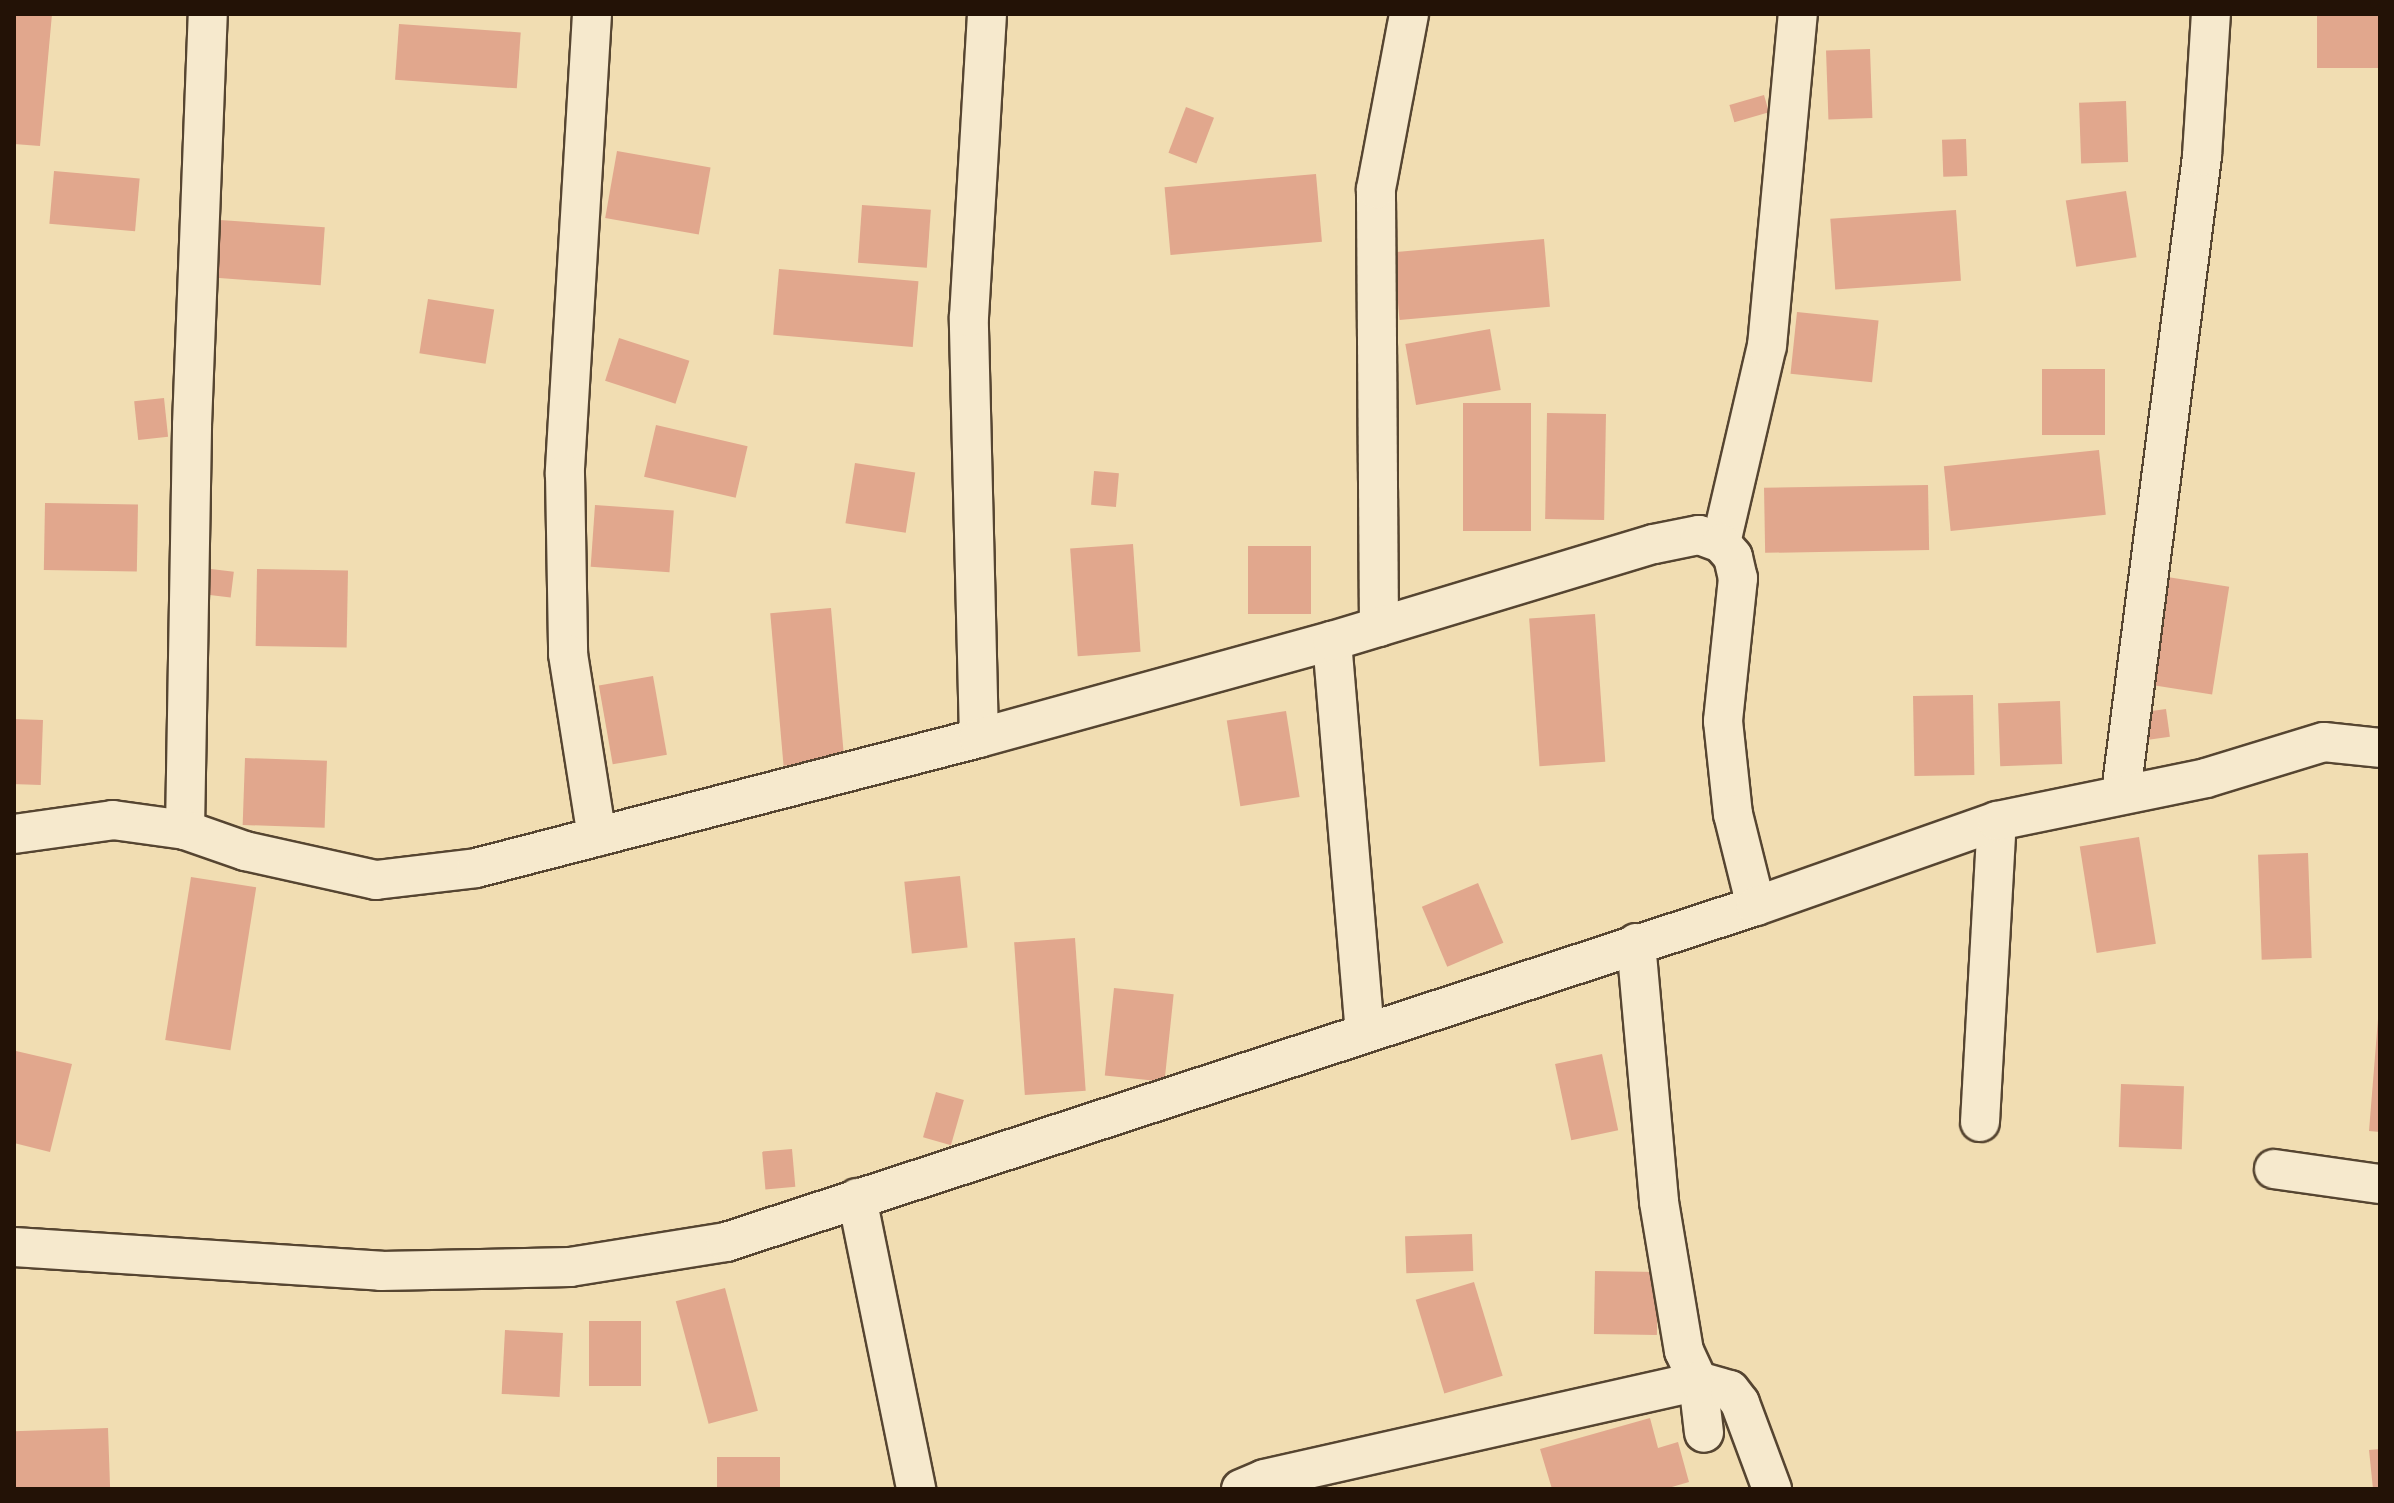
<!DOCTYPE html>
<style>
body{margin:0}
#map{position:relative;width:2394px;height:1503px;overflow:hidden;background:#f1ddb2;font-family:"Libre Bodoni",serif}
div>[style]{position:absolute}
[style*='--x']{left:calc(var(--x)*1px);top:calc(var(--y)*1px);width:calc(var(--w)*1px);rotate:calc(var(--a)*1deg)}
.building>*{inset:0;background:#e1a78d;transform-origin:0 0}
.roads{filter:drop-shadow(2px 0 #564531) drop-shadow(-2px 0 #564531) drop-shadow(0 2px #564531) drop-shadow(0 -2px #564531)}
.minor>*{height:38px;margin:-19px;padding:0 19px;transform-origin:19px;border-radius:19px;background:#f6e9cd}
span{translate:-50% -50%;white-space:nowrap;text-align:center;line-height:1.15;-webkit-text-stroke:8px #f6e9cd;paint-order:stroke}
.frame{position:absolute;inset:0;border:16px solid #231206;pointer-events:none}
</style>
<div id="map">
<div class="building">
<div style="clip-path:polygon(14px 14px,52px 14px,40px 146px,14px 144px)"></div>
<div style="left:2317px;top:14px;width:63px;height:54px"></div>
<div style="left:399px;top:24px;width:122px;height:56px;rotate:4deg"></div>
<div style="left:1870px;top:49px;width:69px;height:44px;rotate:88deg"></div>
<div style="left:1764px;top:95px;width:18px;height:36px;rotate:74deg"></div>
<div style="left:2126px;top:101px;width:61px;height:47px;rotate:88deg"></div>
<div style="left:1186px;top:107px;width:30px;height:49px;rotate:21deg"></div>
<div style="left:1966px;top:139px;width:37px;height:24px;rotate:88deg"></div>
<div style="left:617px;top:151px;width:95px;height:68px;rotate:10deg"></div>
<div style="left:54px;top:171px;width:86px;height:53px;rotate:5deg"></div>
<div style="left:1316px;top:174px;width:68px;height:152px;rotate:85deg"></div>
<div style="left:2126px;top:191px;width:67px;height:61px;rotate:81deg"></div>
<div style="left:862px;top:205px;width:69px;height:58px;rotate:4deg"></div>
<div style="left:1956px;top:210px;width:71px;height:126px;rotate:86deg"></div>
<div style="left:220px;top:220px;width:105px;height:58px;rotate:4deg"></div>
<div style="left:1544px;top:239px;width:68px;height:151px;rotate:85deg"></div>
<div style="left:779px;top:269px;width:140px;height:66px;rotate:5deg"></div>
<div style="left:428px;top:299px;width:67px;height:55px;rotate:9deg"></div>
<div style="left:1797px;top:312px;width:82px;height:62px;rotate:6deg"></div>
<div style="left:1490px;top:329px;width:62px;height:86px;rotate:80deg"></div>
<div style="left:619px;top:338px;width:74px;height:45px;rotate:18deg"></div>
<div style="left:2042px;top:369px;width:63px;height:66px"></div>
<div style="left:164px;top:398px;width:39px;height:30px;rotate:84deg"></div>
<div style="left:1463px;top:403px;width:68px;height:128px"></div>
<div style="left:1547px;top:413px;width:59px;height:106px;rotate:1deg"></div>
<div style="left:656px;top:425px;width:94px;height:53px;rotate:13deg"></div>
<div style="left:2099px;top:450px;width:65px;height:156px;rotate:84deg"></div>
<div style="left:855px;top:463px;width:61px;height:61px;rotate:9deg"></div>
<div style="left:1094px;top:471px;width:25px;height:34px;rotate:5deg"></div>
<div style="left:1928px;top:485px;width:65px;height:164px;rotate:89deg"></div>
<div style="left:45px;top:503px;width:93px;height:67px;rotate:1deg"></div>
<div style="left:595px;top:505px;width:79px;height:62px;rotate:4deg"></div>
<div style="left:1133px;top:544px;width:108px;height:63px;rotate:86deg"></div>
<div style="left:1248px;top:546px;width:63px;height:68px"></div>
<div style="left:211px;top:569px;width:23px;height:26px;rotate:7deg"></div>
<div style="left:257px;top:569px;width:91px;height:77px;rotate:1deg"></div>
<div style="left:2161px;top:576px;width:69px;height:109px;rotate:9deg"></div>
<div style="left:831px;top:608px;width:153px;height:61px;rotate:85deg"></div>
<div style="left:1595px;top:614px;width:148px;height:66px;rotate:86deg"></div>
<div style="left:653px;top:676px;width:80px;height:55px;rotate:80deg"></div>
<div style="left:1973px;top:695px;width:80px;height:60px;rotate:89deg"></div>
<div style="left:2060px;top:701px;width:63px;height:62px;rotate:88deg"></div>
<div style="left:2166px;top:709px;width:28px;height:27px;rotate:82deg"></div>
<div style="left:1286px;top:711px;width:87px;height:60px;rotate:81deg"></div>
<div style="left:14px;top:719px;width:29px;height:65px;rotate:2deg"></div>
<div style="left:245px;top:758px;width:82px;height:67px;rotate:2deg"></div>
<div style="left:2139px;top:837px;width:108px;height:60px;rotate:81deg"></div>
<div style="left:2308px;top:853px;width:105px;height:50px;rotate:88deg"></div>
<div style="left:960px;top:876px;width:72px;height:56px;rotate:84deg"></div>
<div style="left:191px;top:877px;width:66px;height:165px;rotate:9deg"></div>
<div style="left:1478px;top:883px;width:65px;height:61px;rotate:67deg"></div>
<div style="left:1075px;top:938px;width:153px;height:61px;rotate:86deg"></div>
<div style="left:1114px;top:988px;width:60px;height:88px;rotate:6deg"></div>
<div style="clip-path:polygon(2378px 1019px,2380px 1019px,2380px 1132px,2369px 1131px)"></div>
<div style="clip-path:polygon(16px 1051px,72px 1064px,50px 1152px,14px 1143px)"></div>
<div style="left:1602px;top:1054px;width:78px;height:48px;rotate:78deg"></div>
<div style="left:2121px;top:1084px;width:63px;height:63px;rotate:2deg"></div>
<div style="left:936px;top:1092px;width:29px;height:47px;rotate:16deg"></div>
<div style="left:792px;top:1149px;width:38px;height:30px;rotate:85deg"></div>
<div style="left:1472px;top:1234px;width:37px;height:67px;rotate:88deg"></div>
<div style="left:1595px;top:1271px;width:63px;height:63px;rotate:1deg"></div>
<div style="left:1474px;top:1282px;width:98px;height:61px;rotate:73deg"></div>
<div style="left:725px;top:1288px;width:127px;height:51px;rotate:75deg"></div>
<div style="left:589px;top:1321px;width:52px;height:65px"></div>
<div style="left:505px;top:1330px;width:58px;height:64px;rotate:3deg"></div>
<div style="clip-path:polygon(1650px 1418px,1658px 1448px,1678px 1442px,1689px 1482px,1665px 1489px,1552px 1489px,1540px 1449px)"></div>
<div style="left:108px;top:1428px;width:61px;height:94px;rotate:88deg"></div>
<div style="clip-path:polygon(2380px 1449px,2380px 1489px,2373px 1489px,2369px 1450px)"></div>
<div style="left:780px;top:1457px;width:32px;height:63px;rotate:90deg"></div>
</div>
<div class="roads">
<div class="minor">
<div style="--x:592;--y:14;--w:461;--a:93.4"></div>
<div style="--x:565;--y:474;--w:180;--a:89"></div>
<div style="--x:568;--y:654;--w:185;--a:81"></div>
<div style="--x:1721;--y:543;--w:202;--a:-76.9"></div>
<div style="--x:1767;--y:346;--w:333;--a:-84.7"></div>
<div style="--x:1379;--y:627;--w:438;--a:-90.4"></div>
<div style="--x:1376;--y:189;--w:178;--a:-79.3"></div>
<div style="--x:1332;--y:641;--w:390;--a:85.2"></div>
<div style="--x:979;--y:738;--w:421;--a:-91.4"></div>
<div style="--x:969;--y:317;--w:304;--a:-86.6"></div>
<div style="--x:2121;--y:793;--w:642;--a:-82.75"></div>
<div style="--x:2202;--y:156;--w:142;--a:-86.4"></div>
<div style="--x:185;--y:830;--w:405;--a:-89"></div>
<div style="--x:192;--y:425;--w:411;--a:-87.8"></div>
<div style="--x:14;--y:834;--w:100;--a:-8"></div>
<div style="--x:113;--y:820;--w:73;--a:7.9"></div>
<div style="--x:185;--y:830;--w:64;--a:19.3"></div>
<div style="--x:245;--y:851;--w:134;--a:12.5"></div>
<div style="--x:376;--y:880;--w:101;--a:-6.8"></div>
<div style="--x:476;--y:868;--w:520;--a:-14.49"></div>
<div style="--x:979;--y:738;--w:366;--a:-15.4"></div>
<div style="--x:1332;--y:641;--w:336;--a:-16.8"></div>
<div style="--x:1654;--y:544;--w:46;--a:-11.3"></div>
<div style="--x:1699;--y:535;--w:23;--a:20"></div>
<div style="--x:1721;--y:543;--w:18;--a:49"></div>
<div style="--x:1733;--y:557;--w:22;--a:77"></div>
<div style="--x:1738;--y:578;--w:144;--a:96"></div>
<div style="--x:1723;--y:721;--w:94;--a:83.9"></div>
<div style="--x:1733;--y:814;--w:95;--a:76"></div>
<div style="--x:1636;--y:943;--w:260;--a:84.9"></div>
<div style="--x:1659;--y:1202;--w:151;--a:80.5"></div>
<div style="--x:1684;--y:1351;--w:33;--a:65"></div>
<div style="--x:1698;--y:1381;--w:52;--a:83.4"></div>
<div style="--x:1980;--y:1122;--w:301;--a:-86.8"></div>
<div style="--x:2274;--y:1169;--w:107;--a:8.1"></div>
<div style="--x:857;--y:1198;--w:297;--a:78.5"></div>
<div style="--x:14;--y:1247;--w:368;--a:3.7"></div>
<div style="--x:381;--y:1271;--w:189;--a:-1.2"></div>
<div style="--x:570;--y:1267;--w:158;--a:-9.1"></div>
<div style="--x:726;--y:1242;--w:1083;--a:-18.07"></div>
<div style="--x:1756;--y:906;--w:256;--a:-19.4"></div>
<div style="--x:1997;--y:821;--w:213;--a:-11.6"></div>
<div style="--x:2206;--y:778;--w:123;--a:-17"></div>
<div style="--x:2324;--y:742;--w:56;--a:6.1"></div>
<div style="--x:1241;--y:1489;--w:25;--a:-23"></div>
<div style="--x:1264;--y:1479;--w:445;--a:-12.7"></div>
<div style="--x:1698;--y:1381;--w:33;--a:16"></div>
<div style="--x:1730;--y:1390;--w:16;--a:52"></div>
<div style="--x:1740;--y:1403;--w:92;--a:69.6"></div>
</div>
</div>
<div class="frame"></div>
</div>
